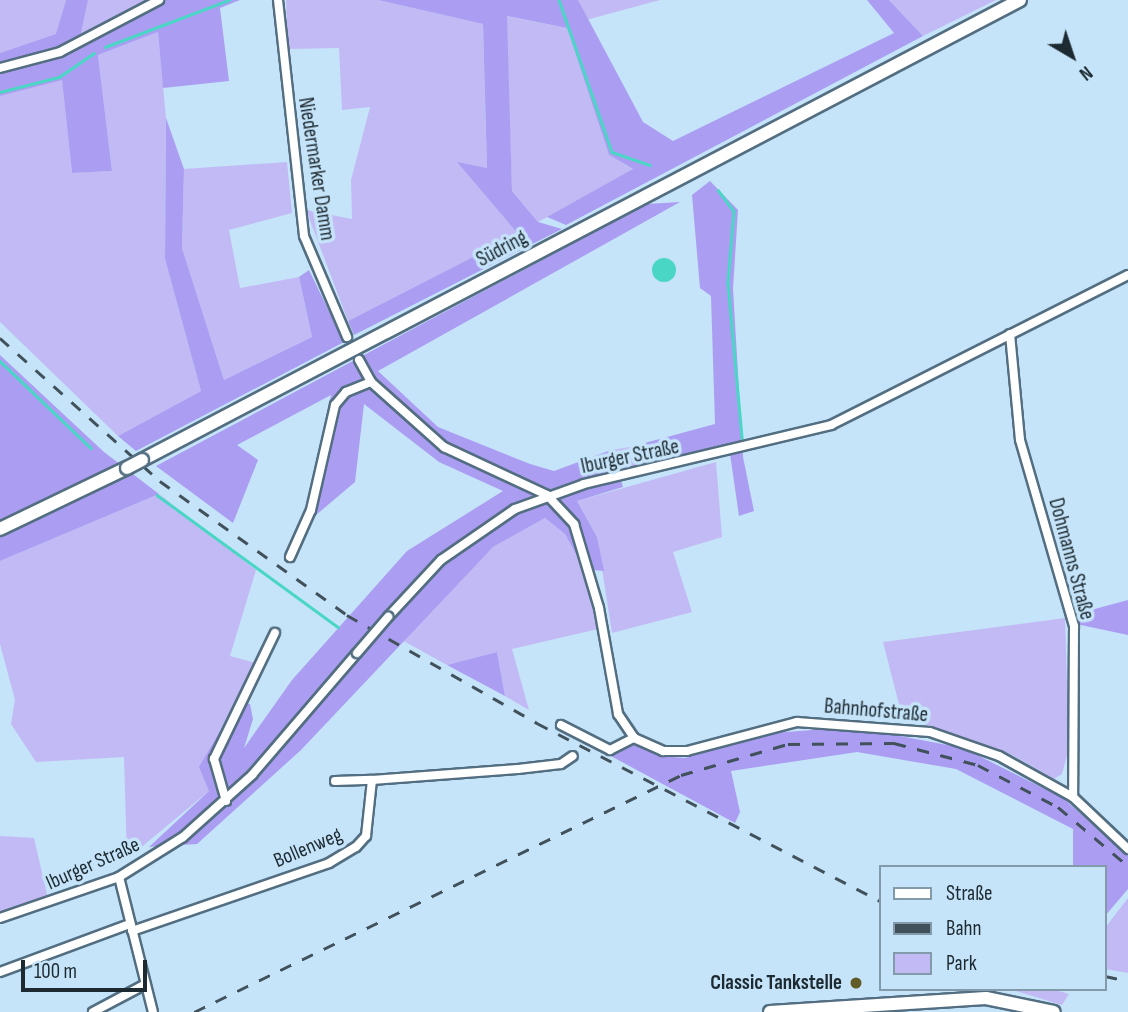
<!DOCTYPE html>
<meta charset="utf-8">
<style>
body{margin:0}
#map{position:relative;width:1128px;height:1012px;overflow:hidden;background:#c5e4f9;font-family:"Sofia Sans Condensed",sans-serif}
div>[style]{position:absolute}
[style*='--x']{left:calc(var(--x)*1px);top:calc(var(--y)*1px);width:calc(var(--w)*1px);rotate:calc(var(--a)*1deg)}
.green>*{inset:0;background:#c2baf4}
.forest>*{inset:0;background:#ab9df2}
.water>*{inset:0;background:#4ad6c5}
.round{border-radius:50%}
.stream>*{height:2.5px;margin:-1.25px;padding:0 1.25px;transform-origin:1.25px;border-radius:1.25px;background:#4ad6c5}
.roads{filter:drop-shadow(2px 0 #536e81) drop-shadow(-2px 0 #536e81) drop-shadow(0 2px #536e81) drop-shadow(0 -2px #536e81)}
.street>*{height:8px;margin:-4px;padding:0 4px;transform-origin:4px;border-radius:4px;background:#fff}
.secondary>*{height:12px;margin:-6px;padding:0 6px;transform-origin:6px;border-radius:6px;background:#fff}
.rail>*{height:2.5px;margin-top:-1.25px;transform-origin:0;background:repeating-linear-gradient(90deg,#41515b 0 12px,transparent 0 24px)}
.bridges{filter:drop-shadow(2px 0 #536e81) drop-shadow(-2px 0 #536e81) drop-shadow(0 2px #536e81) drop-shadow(0 -2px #536e81)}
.street-bridge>*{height:8px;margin:-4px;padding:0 4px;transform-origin:4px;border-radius:4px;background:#fff}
.secondary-bridge>*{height:12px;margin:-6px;padding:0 6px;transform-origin:6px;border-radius:6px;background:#fff}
.dots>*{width:19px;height:19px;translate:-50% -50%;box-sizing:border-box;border:4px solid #c5e4f9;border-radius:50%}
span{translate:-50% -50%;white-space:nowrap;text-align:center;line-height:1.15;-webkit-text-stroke:7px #c5e4f9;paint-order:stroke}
.street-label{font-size:21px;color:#1e2a31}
.poi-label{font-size:21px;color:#1e2a31;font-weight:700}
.right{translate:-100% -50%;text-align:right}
.legend{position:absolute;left:879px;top:865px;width:228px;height:126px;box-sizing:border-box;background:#c5e4f9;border:2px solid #829aa9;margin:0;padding:9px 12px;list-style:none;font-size:21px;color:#1e2a31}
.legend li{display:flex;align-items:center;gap:14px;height:35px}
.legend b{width:35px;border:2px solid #829aa9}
.north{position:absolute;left:1037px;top:21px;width:70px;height:70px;-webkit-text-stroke:5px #c5e4f9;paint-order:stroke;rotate:141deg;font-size:19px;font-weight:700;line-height:28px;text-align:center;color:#1e2a31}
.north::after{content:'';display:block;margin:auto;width:24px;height:32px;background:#1e2a31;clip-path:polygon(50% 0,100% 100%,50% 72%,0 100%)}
.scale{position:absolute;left:21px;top:960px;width:126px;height:32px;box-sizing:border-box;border:4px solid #1e2a31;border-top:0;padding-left:9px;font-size:21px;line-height:24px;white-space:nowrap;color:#1e2a31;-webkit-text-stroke:5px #c5e4f9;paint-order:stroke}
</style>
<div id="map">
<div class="green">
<div style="clip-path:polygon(0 0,66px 0,57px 34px,0 53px)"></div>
<div style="clip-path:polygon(88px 0,145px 0,79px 37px)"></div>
<div style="clip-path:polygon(286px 0,378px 0,483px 24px,487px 168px,458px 163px,518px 234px,348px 321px,306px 210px,352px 219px,351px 180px,370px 107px,342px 110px,339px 48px,288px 49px)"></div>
<div style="clip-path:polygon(578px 0,660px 0,586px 20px)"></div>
<div style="clip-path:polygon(889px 0,996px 0,923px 36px)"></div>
<div style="clip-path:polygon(506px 16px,567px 28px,609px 155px,634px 170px,538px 222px,512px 191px)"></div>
<div style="clip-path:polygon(158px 32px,166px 118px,165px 259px,201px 391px,118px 436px,0 322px,0 96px,62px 79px,72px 173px,112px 171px,98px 55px)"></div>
<div style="clip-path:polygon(287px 162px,292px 213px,229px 230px,240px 288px,299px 277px,312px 337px,224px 380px,182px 248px,184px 169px)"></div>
<div style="clip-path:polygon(630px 447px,654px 467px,619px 474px,611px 450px)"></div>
<div style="clip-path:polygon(716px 462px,722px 537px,673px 552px,692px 612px,612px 633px,597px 537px,577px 501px)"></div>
<div style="clip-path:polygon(159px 494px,256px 570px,230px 656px,256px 663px,209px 791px,127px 859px,124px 757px,36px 762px,11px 724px,15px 700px,0 644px,0 561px)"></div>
<div style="clip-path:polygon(545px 518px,565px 534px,584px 569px,598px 629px,512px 649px,529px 710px,505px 696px,497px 652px,447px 665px,400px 639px,493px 547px)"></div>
<div style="clip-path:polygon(1065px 618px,1069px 748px,1062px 774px,1054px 779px,1014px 756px,902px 716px,883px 642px)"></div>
<div style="clip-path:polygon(0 836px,34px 838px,49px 903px,0 916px)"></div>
<div style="clip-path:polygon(1128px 898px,1128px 973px,1105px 969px,1105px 928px)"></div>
<div style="clip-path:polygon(1009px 989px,1052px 989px,1069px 994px,1062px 1005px)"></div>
</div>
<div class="forest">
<div style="clip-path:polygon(66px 0,88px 0,80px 37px,145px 0,240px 0,220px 8px,229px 81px,163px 88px,158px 32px,98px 55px,112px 171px,72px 173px,62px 80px,0 96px,0 53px,56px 34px)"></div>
<div style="clip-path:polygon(378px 0,578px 0,643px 122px,673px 141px,894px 33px,867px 0,889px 0,923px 36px,566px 225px,547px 217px,633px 169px,609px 155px,567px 28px,507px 16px,512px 191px,538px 222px,562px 229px,354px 335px,348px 321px,518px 234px,457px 162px,487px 168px,483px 24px)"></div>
<div style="clip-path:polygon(166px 118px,184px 169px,182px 248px,224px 380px,312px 337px,299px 277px,309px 270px,344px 342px,136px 451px,118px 436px,201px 391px,165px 259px)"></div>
<div style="clip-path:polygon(710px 181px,738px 210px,733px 289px,743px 457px,754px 511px,739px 516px,729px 447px,654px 467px,630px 447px,715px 424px,711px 296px,700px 288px,692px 195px)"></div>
<div style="clip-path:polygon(680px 202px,378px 371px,438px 427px,530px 464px,554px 471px,611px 450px,623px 487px,577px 501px,597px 537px,604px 571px,584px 569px,565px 534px,545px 518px,493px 547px,301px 750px,197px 844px,149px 847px,209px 791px,199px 767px,237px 702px,250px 704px,253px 719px,244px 748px,292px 680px,407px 551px,503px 491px,439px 462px,364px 404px,355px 482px,316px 515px,304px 517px,331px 395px,237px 445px,258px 460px,233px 523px,156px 466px,647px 204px)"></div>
<div style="clip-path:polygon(0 355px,104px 452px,159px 494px,0 561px)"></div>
<div style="clip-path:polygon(1128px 600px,1128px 635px,1076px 624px,1076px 614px)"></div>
<div style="clip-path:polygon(497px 652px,505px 696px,447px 665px)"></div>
<div style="clip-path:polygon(853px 727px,963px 748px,1063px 798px,1128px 856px,1128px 889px,1105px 916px,1105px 867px,1073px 867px,1073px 829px,956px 769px,857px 752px,731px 771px,740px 812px,735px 823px,609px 755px,626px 736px,660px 756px,685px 758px,772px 733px)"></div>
</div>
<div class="water">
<div class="round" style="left:652px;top:258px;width:24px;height:24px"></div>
</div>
<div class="stream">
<div style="--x:559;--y:0;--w:161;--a:70.8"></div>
<div style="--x:612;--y:152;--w:40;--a:18.9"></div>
<div style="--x:105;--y:47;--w:133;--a:-20.8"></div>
<div style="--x:0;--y:92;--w:61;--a:-14.3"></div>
<div style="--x:59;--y:77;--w:42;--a:-34.4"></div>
<div style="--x:718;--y:190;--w:26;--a:53"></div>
<div style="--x:734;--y:211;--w:72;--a:94.8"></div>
<div style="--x:728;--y:283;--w:156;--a:84.8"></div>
<div style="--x:0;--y:361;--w:126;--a:43.7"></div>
<div style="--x:157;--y:495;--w:224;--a:36.1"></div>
</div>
<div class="roads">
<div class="street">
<div style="--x:278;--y:0;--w:237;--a:83.7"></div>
<div style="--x:304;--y:236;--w:110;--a:66.9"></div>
<div style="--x:0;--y:68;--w:62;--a:-14.9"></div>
<div style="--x:60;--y:52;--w:112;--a:-27.7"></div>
<div style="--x:1010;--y:334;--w:106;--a:84.6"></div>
<div style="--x:1020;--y:440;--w:194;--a:73.8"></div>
<div style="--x:1074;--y:626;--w:171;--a:90.3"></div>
<div style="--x:359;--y:360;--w:25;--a:61"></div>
<div style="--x:371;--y:382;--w:98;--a:41.7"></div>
<div style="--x:444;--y:447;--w:114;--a:25"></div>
<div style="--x:547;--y:495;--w:40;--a:47"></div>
<div style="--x:574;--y:524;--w:88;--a:73.4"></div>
<div style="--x:599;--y:608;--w:108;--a:79.8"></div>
<div style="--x:618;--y:714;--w:29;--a:56"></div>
<div style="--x:634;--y:738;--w:32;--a:24"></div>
<div style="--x:663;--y:751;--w:24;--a:0"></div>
<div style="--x:687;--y:751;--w:114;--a:-14.8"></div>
<div style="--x:797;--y:722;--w:133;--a:4.3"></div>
<div style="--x:930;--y:732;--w:73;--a:19.2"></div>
<div style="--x:999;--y:756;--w:85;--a:29"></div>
<div style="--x:1073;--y:797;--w:76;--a:43.4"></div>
<div style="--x:290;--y:557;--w:51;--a:-65.9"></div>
<div style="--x:311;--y:510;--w:108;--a:-77.1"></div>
<div style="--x:335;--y:405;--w:17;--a:-50"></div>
<div style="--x:346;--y:392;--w:27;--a:-22"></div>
<div style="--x:388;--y:617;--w:78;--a:-47.1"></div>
<div style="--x:441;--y:560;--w:90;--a:-34.6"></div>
<div style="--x:515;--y:509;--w:73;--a:-19.9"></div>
<div style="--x:584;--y:484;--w:254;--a:-13.4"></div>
<div style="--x:831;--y:425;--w:333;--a:-26.8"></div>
<div style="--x:561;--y:725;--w:55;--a:27"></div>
<div style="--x:610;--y:750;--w:27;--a:-27"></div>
<div style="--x:335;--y:781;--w:37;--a:-2"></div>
<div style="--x:226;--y:801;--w:44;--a:-105.9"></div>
<div style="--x:214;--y:759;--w:140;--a:-64.2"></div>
<div style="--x:119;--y:877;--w:139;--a:75.9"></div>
<div style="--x:0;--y:918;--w:126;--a:-19"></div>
<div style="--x:119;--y:877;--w:75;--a:-32"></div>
<div style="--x:183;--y:837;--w:93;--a:-41.9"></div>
<div style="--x:252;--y:775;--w:161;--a:-49.3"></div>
<div style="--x:132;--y:931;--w:208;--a:-19"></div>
<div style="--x:329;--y:863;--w:31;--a:-31"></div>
<div style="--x:356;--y:847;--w:15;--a:-48"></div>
<div style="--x:366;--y:836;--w:56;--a:-83.9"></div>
<div style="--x:372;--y:780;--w:146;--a:-4.3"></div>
<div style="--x:518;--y:769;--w:43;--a:-6.6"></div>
<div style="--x:561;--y:764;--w:14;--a:-34"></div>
<div style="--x:0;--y:972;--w:139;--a:-20.3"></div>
<div style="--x:93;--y:1012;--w:58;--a:-27.9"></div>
</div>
<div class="secondary">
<div style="--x:142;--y:460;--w:991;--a:-27.65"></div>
<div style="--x:0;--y:529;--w:141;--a:-25.7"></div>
<div style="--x:770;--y:1012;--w:216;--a:-3.7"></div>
<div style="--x:986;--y:998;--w:69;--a:11.6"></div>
</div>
</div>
<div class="rail">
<div style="--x:0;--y:338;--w:215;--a:41.8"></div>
<div style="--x:160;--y:481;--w:230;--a:35.6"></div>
<div style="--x:347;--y:615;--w:219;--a:29.6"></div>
<div style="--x:537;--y:723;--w:387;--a:27.4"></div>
<div style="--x:1105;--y:976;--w:24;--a:12"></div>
<div style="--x:194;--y:1012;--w:542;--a:-25.95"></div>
<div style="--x:681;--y:775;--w:111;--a:-16.2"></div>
<div style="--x:788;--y:744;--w:106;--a:-0.5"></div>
<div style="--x:894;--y:743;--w:87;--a:14.7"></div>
<div style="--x:978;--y:765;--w:90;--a:27.7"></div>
<div style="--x:1058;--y:807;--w:92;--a:40.1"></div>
</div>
<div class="bridges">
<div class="street-bridge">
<div style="--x:357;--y:653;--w:48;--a:-49.3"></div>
</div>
<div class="secondary-bridge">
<div style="--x:127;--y:468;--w:17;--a:-28"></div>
</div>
</div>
<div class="dots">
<div style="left:856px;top:983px;background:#605b28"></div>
</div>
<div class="street-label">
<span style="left:316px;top:169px;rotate:81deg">Niedermarker Damm</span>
<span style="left:502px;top:249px;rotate:-28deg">Südring</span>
<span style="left:630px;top:457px;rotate:-12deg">Iburger Straße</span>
<span style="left:1071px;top:559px;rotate:75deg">Dohmanns Straße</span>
<span style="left:876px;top:711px;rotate:5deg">Bahnhofstraße</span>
<span style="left:308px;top:848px;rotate:-23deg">Bollenweg</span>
<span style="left:93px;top:864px;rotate:-24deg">Iburger Straße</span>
</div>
<div class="poi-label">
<span class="right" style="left:842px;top:983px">Classic Tankstelle</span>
</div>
<ul class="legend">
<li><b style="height:9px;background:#fff"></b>Straße</li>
<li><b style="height:9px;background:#41515b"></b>Bahn</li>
<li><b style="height:19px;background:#c2baf4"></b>Park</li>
</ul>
<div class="north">N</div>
<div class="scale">100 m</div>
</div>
